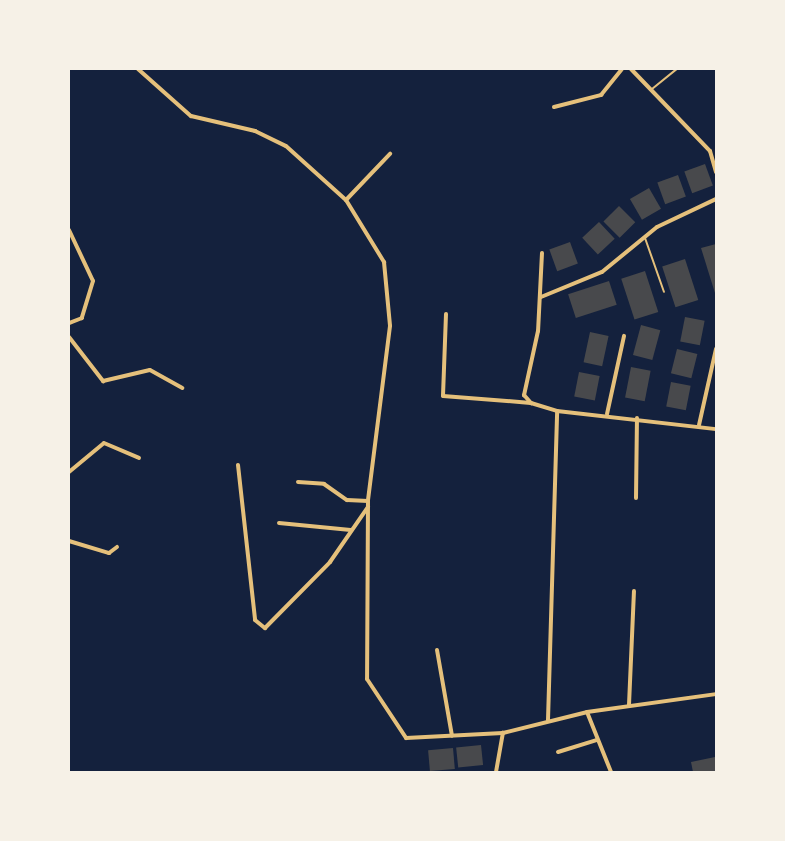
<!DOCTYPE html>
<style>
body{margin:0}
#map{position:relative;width:785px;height:841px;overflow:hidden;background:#14213d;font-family:"Asap Condensed",sans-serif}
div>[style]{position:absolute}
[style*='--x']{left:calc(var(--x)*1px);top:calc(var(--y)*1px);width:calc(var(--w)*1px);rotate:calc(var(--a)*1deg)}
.building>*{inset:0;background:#48494c;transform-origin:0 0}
.service>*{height:2px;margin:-1px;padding:0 1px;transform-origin:1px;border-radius:1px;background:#e5c07b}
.minor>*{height:4px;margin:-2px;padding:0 2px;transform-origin:2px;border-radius:2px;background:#e5c07b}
span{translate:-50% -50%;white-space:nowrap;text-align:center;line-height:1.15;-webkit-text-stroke:6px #f6f1e7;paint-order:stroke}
.frame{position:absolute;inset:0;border:70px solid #f6f1e7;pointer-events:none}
</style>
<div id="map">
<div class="building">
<div style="left:705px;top:164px;width:23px;height:22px;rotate:70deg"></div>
<div style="left:678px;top:175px;width:23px;height:22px;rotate:70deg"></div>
<div style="left:649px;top:188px;width:24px;height:22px;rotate:60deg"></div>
<div style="left:619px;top:206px;width:23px;height:22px;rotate:45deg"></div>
<div style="left:599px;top:222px;width:23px;height:23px;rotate:47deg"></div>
<div style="left:570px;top:242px;width:23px;height:22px;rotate:70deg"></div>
<div style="clip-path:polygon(716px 244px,716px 293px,715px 293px,701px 248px)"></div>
<div style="left:685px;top:259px;width:43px;height:24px;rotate:72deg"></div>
<div style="left:645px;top:271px;width:43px;height:25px;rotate:72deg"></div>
<div style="left:609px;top:281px;width:25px;height:43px;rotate:72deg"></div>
<div style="left:685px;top:317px;width:20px;height:25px;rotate:11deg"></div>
<div style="left:641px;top:325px;width:20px;height:31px;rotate:15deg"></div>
<div style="left:590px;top:332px;width:19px;height:31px;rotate:12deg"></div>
<div style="left:677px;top:349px;width:21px;height:25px;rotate:14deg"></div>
<div style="left:631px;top:367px;width:20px;height:31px;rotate:11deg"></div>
<div style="left:579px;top:372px;width:21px;height:25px;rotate:11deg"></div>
<div style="left:671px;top:382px;width:20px;height:25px;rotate:11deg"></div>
<div style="left:481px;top:745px;width:20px;height:25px;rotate:84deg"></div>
<div style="left:453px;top:748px;width:21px;height:25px;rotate:85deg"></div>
<div style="clip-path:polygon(715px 757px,716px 772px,693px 772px,691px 762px)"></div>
</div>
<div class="service">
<div style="--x:652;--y:89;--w:32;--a:-39"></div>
<div style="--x:645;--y:238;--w:57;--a:70.6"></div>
</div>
<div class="minor">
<div style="--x:138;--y:69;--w:71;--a:41.6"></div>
<div style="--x:191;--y:116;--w:66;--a:13.2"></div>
<div style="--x:255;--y:131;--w:34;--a:26"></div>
<div style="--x:286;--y:146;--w:81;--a:42"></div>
<div style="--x:346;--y:200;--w:73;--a:58.5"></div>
<div style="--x:384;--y:262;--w:64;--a:84.6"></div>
<div style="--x:390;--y:326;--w:176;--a:97.2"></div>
<div style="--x:368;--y:501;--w:178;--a:90.3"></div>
<div style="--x:367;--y:679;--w:71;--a:56.5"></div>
<div style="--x:406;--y:738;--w:97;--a:-3"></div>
<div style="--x:503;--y:733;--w:87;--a:-14"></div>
<div style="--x:587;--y:712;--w:130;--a:-7.9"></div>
<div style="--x:631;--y:69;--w:114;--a:46.1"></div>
<div style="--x:710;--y:151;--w:22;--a:74"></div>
<div style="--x:554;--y:107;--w:49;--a:-14.3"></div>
<div style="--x:601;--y:95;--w:33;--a:-51"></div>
<div style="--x:346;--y:200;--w:64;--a:-46.3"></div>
<div style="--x:69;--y:230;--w:56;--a:64.8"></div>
<div style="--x:93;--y:281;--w:39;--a:107"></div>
<div style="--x:82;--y:318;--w:14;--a:159"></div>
<div style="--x:542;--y:253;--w:78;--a:92.9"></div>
<div style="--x:538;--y:331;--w:66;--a:102.3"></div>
<div style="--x:524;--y:395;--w:11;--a:49"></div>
<div style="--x:531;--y:403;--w:27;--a:17"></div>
<div style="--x:541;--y:297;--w:66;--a:-22.3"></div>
<div style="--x:602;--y:272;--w:71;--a:-39.3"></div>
<div style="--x:657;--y:227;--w:65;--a:-25.4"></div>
<div style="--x:446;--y:314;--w:82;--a:92.1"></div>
<div style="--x:443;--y:396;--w:88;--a:4.5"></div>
<div style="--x:69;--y:337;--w:56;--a:52.3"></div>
<div style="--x:103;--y:381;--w:48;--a:-13.2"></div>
<div style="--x:150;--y:370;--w:37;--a:29"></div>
<div style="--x:557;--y:411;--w:160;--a:6.5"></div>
<div style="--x:607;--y:414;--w:80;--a:-77.7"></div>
<div style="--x:699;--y:425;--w:78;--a:-77.4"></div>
<div style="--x:238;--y:465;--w:156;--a:83.7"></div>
<div style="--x:255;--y:620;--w:13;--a:39"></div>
<div style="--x:265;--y:628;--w:93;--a:-45.4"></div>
<div style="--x:330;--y:562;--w:67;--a:-55.4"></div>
<div style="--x:69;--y:472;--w:45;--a:-39.6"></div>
<div style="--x:104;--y:443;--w:38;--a:23"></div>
<div style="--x:298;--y:482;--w:26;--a:4"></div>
<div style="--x:324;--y:484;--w:28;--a:35"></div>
<div style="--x:347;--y:500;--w:21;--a:3"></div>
<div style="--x:636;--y:498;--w:80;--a:-89.3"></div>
<div style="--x:279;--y:523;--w:72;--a:5.6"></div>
<div style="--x:69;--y:541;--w:42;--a:16.7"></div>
<div style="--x:109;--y:553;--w:10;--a:-37"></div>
<div style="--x:437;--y:650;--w:87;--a:80.1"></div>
<div style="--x:629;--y:705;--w:114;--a:-87.5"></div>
<div style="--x:587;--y:712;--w:65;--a:68.2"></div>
<div style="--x:548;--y:720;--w:309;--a:-88.3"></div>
<div style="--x:558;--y:752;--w:41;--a:-17.1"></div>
<div style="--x:496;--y:772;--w:40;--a:-80"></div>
</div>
<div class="frame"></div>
</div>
